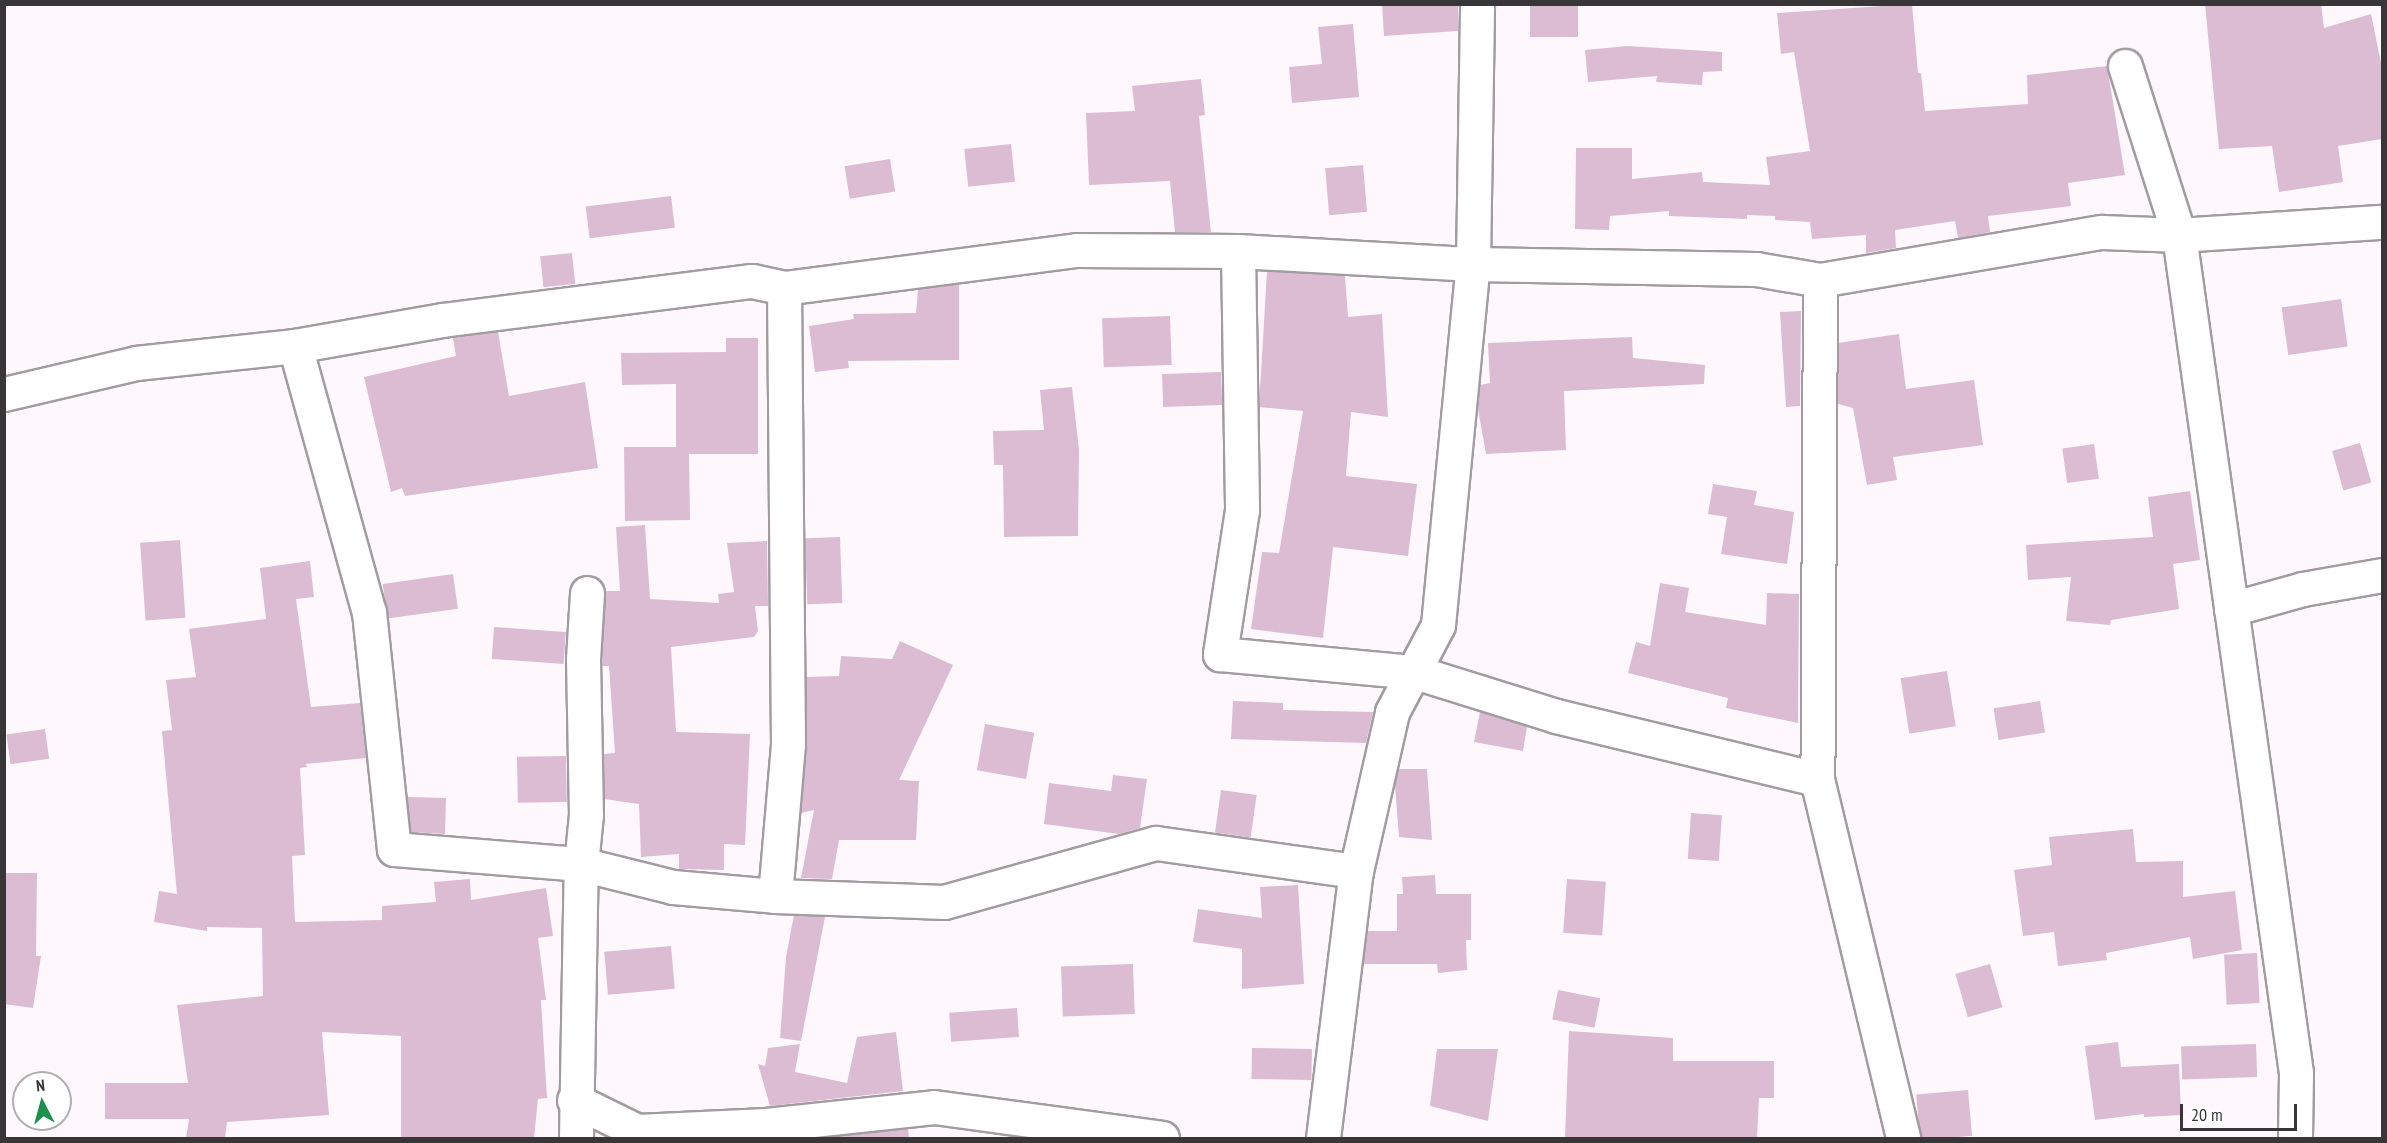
<!DOCTYPE html>
<style>
body{margin:0}
#map{position:relative;width:2387px;height:1143px;overflow:hidden;background:#fef8fd;font-family:"PT Sans Narrow",sans-serif}
div>[style]{position:absolute}
[style*='--x']{left:calc(var(--x)*1px);top:calc(var(--y)*1px);width:calc(var(--w)*1px);rotate:calc(var(--a)*1deg)}
.building>*{inset:0;background:#dbbcd3;transform-origin:0 0}
.roads{filter:drop-shadow(2px 0 #a29ba0) drop-shadow(-2px 0 #a29ba0) drop-shadow(0 2px #a29ba0) drop-shadow(0 -2px #a29ba0)}
.street>*{height:33px;margin:-16.5px;padding:0 16.5px;transform-origin:16.5px;border-radius:16.5px;background:#fff}
span{translate:-50% -50%;white-space:nowrap;text-align:center;line-height:1.15;-webkit-text-stroke:5px #fff;paint-order:stroke}
.frame{position:absolute;inset:0;border:6px solid #393638;pointer-events:none}
.north{position:absolute;left:12px;top:1071px;width:60px;height:60px;box-sizing:border-box;background:#fff;border:2px solid #b0afaf;border-radius:50%;rotate:354deg;font-size:16px;font-weight:700;line-height:24px;text-align:center;color:#393638}
.north::after{content:'';display:block;margin:auto;width:21px;height:27px;background:#1b914d;clip-path:polygon(50% 0,100% 100%,50% 72%,0 100%)}
.scale{position:absolute;left:2180px;top:1104px;width:117px;height:27px;box-sizing:border-box;border:3px solid #393638;border-top:0;padding-left:8px;font-size:18px;line-height:21px;white-space:nowrap;color:#393638;-webkit-text-stroke:4px #fff;paint-order:stroke}
</style>
<div id="map">
<div class="building">
<div style="clip-path:polygon(1382px 4px,1458px 4px,1458px 31px,1384px 36px)"></div>
<div style="left:1530px;top:4px;width:48px;height:33px"></div>
<div style="clip-path:polygon(1912px 4px,1918px 73px,1921px 73px,1925px 111px,2028px 104px,2027px 75px,2107px 66px,2125px 175px,2068px 183px,2071px 206px,1988px 216px,1990px 232px,1958px 238px,1955px 221px,1895px 230px,1896px 248px,1866px 253px,1866px 235px,1812px 239px,1810px 222px,1775px 220px,1775px 216px,1747px 215px,1747px 219px,1669px 216px,1669px 211px,1610px 216px,1609px 230px,1575px 229px,1576px 148px,1632px 148px,1632px 179px,1702px 172px,1703px 182px,1770px 185px,1766px 157px,1810px 151px,1794px 52px,1781px 54px,1777px 13px)"></div>
<div style="clip-path:polygon(2205px 4px,2321px 4px,2324px 28px,2371px 14px,2382px 68px,2382px 139px,2338px 146px,2343px 182px,2279px 192px,2272px 146px,2219px 149px)"></div>
<div style="clip-path:polygon(1353px 24px,1359px 97px,1292px 103px,1289px 67px,1322px 64px,1318px 27px)"></div>
<div style="clip-path:polygon(1628px 46px,1722px 52px,1722px 71px,1703px 72px,1702px 85px,1656px 82px,1657px 76px,1588px 82px,1585px 50px)"></div>
<div style="clip-path:polygon(1201px 79px,1205px 115px,1199px 116px,1211px 232px,1175px 232px,1170px 181px,1089px 185px,1086px 113px,1135px 111px,1132px 86px)"></div>
<div style="left:1011px;top:144px;width:38px;height:47px;rotate:84deg"></div>
<div style="left:890px;top:159px;width:33px;height:46px;rotate:81deg"></div>
<div style="left:1363px;top:165px;width:47px;height:38px;rotate:85deg"></div>
<div style="left:671px;top:196px;width:32px;height:86px;rotate:83deg"></div>
<div style="left:572px;top:253px;width:31px;height:32px;rotate:84deg"></div>
<div style="clip-path:polygon(1267px 271px,1345px 276px,1348px 317px,1382px 314px,1388px 417px,1351px 412px,1346px 476px,1417px 484px,1408px 556px,1333px 547px,1323px 638px,1251px 629px,1262px 552px,1279px 553px,1303px 411px,1259px 407px)"></div>
<div style="clip-path:polygon(953px 285px,959px 285px,959px 360px,848px 361px,849px 368px,815px 372px,809px 326px,854px 319px,853px 314px,916px 313px,918px 290px)"></div>
<div style="left:2341px;top:299px;width:48px;height:60px;rotate:82deg"></div>
<div style="clip-path:polygon(1801px 311px,1800px 406px,1786px 407px,1780px 312px)"></div>
<div style="left:1170px;top:316px;width:49px;height:68px;rotate:88deg"></div>
<div style="clip-path:polygon(498px 332px,509px 396px,585px 382px,598px 468px,405px 496px,402px 488px,391px 492px,364px 377px,456px 356px,453px 338px)"></div>
<div style="clip-path:polygon(1899px 334px,1906px 389px,1974px 380px,1983px 445px,1893px 457px,1897px 480px,1867px 485px,1853px 408px,1838px 404px,1838px 343px)"></div>
<div style="clip-path:polygon(1632px 337px,1633px 358px,1705px 365px,1704px 384px,1564px 391px,1566px 450px,1486px 454px,1478px 409px,1480px 385px,1490px 383px,1488px 343px)"></div>
<div style="clip-path:polygon(726px 338px,758px 338px,758px 454px,689px 454px,690px 520px,625px 521px,624px 447px,676px 447px,676px 384px,622px 385px,621px 353px,726px 352px)"></div>
<div style="left:1221px;top:372px;width:33px;height:59px;rotate:88deg"></div>
<div style="clip-path:polygon(1072px 387px,1079px 450px,1078px 536px,1004px 537px,1003px 465px,994px 465px,993px 431px,1044px 430px,1040px 390px)"></div>
<div style="left:2360px;top:443px;width:41px;height:29px;rotate:74deg"></div>
<div style="left:2094px;top:444px;width:35px;height:32px;rotate:82deg"></div>
<div style="clip-path:polygon(1713px 484px,1757px 491px,1754px 505px,1794px 512px,1787px 564px,1721px 554px,1727px 517px,1708px 514px)"></div>
<div style="clip-path:polygon(2190px 491px,2200px 560px,2173px 564px,2179px 609px,2111px 620px,2110px 625px,2066px 621px,2071px 577px,2028px 580px,2026px 545px,2153px 537px,2148px 497px)"></div>
<div style="clip-path:polygon(645px 525px,650px 599px,719px 603px,718px 594px,734px 592px,727px 543px,767px 541px,768px 606px,755px 606px,758px 631px,754px 637px,671px 647px,676px 732px,750px 734px,745px 845px,724px 844px,724px 870px,679px 869px,679px 854px,641px 857px,639px 804px,604px 799px,604px 754px,615px 753px,609px 666px,602px 666px,605px 591px,620px 591px,616px 527px)"></div>
<div style="left:840px;top:537px;width:66px;height:35px;rotate:88deg"></div>
<div style="left:180px;top:540px;width:78px;height:40px;rotate:86deg"></div>
<div style="clip-path:polygon(310px 561px,314px 597px,296px 599px,311px 707px,360px 703px,366px 758px,306px 764px,307px 767px,300px 768px,305px 855px,292px 856px,295px 922px,382px 920px,382px 906px,436px 902px,434px 882px,470px 879px,471px 900px,546px 888px,553px 936px,538px 938px,546px 1000px,541px 1000px,547px 1098px,538px 1099px,534px 1138px,401px 1138px,401px 1036px,322px 1032px,329px 1115px,227px 1122px,225px 1138px,186px 1138px,189px 1119px,105px 1119px,105px 1083px,188px 1083px,177px 1005px,263px 996px,262px 928px,207px 927px,207px 931px,154px 922px,159px 891px,177px 894px,162px 731px,172px 730px,166px 680px,196px 677px,189px 629px,266px 619px,260px 568px)"></div>
<div style="left:453px;top:574px;width:35px;height:71px;rotate:82deg"></div>
<div style="clip-path:polygon(1660px 583px,1689px 588px,1685px 612px,1766px 625px,1767px 593px,1799px 594px,1798px 723px,1726px 708px,1728px 698px,1628px 673px,1636px 642px,1650px 646px)"></div>
<div style="left:494px;top:627px;width:72px;height:32px;rotate:4deg"></div>
<div style="clip-path:polygon(900px 641px,953px 665px,899px 780px,919px 781px,916px 840px,839px 840px,832px 879px,801px 878px,814px 810px,801px 813px,807px 747px,806px 677px,839px 676px,841px 656px,892px 659px)"></div>
<div style="left:1947px;top:671px;width:56px;height:47px;rotate:81deg"></div>
<div style="clip-path:polygon(1233px 701px,1283px 703px,1283px 710px,1373px 712px,1366px 743px,1231px 739px)"></div>
<div style="left:2040px;top:701px;width:32px;height:47px;rotate:81deg"></div>
<div style="clip-path:polygon(1480px 712px,1527px 727px,1523px 751px,1474px 742px)"></div>
<div style="left:985px;top:724px;width:50px;height:47px;rotate:10deg"></div>
<div style="left:45px;top:729px;width:30px;height:39px;rotate:82deg"></div>
<div style="left:566px;top:756px;width:46px;height:49px;rotate:89deg"></div>
<div style="clip-path:polygon(1398px 769px,1427px 769px,1432px 840px,1399px 837px,1395px 785px)"></div>
<div style="clip-path:polygon(1113px 775px,1147px 779px,1140px 828px,1119px 834px,1044px 824px,1049px 783px,1111px 791px)"></div>
<div style="left:1221px;top:790px;width:36px;height:43px;rotate:8deg"></div>
<div style="clip-path:polygon(407px 797px,446px 798px,445px 834px,411px 832px)"></div>
<div style="left:1691px;top:813px;width:31px;height:46px;rotate:4deg"></div>
<div style="clip-path:polygon(2133px 829px,2136px 862px,2183px 861px,2183px 897px,2235px 891px,2242px 950px,2193px 959px,2190px 937px,2106px 953px,2107px 960px,2058px 966px,2054px 932px,2023px 936px,2014px 870px,2052px 865px,2049px 837px)"></div>
<div style="clip-path:polygon(4px 873px,37px 873px,36px 956px,41px 956px,33px 1008px,4px 1004px)"></div>
<div style="clip-path:polygon(1435px 875px,1436px 894px,1471px 894px,1471px 940px,1466px 940px,1467px 970px,1438px 973px,1437px 964px,1363px 964px,1368px 931px,1397px 931px,1397px 894px,1403px 894px,1402px 877px)"></div>
<div style="left:1567px;top:879px;width:39px;height:54px;rotate:4deg"></div>
<div style="clip-path:polygon(1298px 885px,1304px 984px,1242px 989px,1242px 949px,1193px 942px,1198px 909px,1262px 918px,1260px 887px)"></div>
<div style="clip-path:polygon(794px 915px,825px 917px,801px 1041px,780px 1038px,786px 957px)"></div>
<div style="left:671px;top:946px;width:43px;height:67px;rotate:85deg"></div>
<div style="left:2257px;top:953px;width:50px;height:33px;rotate:87deg"></div>
<div style="left:1133px;top:964px;width:50px;height:72px;rotate:88deg"></div>
<div style="left:1990px;top:964px;width:45px;height:36px;rotate:74deg"></div>
<div style="left:1558px;top:990px;width:43px;height:30px;rotate:11deg"></div>
<div style="left:1017px;top:1008px;width:29px;height:68px;rotate:86deg"></div>
<div style="clip-path:polygon(1569px 1031px,1673px 1038px,1673px 1061px,1774px 1061px,1774px 1098px,1759px 1098px,1757px 1138px,1565px 1138px)"></div>
<div style="clip-path:polygon(896px 1032px,903px 1091px,770px 1106px,758px 1064px,765px 1066px,768px 1048px,800px 1044px,795px 1072px,847px 1083px,857px 1037px)"></div>
<div style="clip-path:polygon(2118px 1042px,2121px 1067px,2179px 1064px,2181px 1115px,2144px 1117px,2144px 1114px,2095px 1120px,2085px 1046px)"></div>
<div style="left:2256px;top:1044px;width:33px;height:75px;rotate:88deg"></div>
<div style="left:1252px;top:1048px;width:60px;height:31px;rotate:1deg"></div>
<div style="clip-path:polygon(1437px 1049px,1498px 1049px,1488px 1121px,1430px 1106px)"></div>
<div style="left:1968px;top:1090px;width:46px;height:52px;rotate:85deg"></div>
<div style="clip-path:polygon(908px 1129px,909px 1138px,816px 1138px)"></div>
</div>
<div class="roads">
<div class="street">
<div style="--x:2125;--y:66;--w:177;--a:72.3"></div>
<div style="--x:2179;--y:235;--w:846;--a:82.05"></div>
<div style="--x:2296;--y:1073;--w:65;--a:90.9"></div>
<div style="--x:1238;--y:251;--w:259;--a:89.1"></div>
<div style="--x:1242;--y:510;--w:146;--a:98.7"></div>
<div style="--x:1220;--y:654;--w:196;--a:5.3"></div>
<div style="--x:1415;--y:672;--w:148;--a:17.3"></div>
<div style="--x:1556;--y:716;--w:268;--a:13.6"></div>
<div style="--x:1820;--y:280;--w:286;--a:-9.7"></div>
<div style="--x:2102;--y:232;--w:77;--a:2.2"></div>
<div style="--x:2179;--y:235;--w:203;--a:-3.7"></div>
<div style="--x:295;--y:346;--w:276;--a:74.5"></div>
<div style="--x:369;--y:612;--w:238;--a:84"></div>
<div style="--x:394;--y:849;--w:188;--a:4.6"></div>
<div style="--x:581;--y:864;--w:95;--a:14"></div>
<div style="--x:673;--y:887;--w:102;--a:5"></div>
<div style="--x:775;--y:896;--w:169;--a:2"></div>
<div style="--x:944;--y:902;--w:220;--a:-15.6"></div>
<div style="--x:1156;--y:843;--w:202;--a:8"></div>
<div style="--x:4;--y:394;--w:136;--a:-13.2"></div>
<div style="--x:136;--y:363;--w:160;--a:-6.1"></div>
<div style="--x:295;--y:346;--w:149;--a:-10"></div>
<div style="--x:442;--y:320;--w:312;--a:-7.2"></div>
<div style="--x:752;--y:281;--w:33;--a:12"></div>
<div style="--x:784;--y:288;--w:295;--a:-7.4"></div>
<div style="--x:1077;--y:250;--w:161;--a:0.4"></div>
<div style="--x:1238;--y:251;--w:235;--a:3.2"></div>
<div style="--x:1473;--y:264;--w:283;--a:1"></div>
<div style="--x:1756;--y:269;--w:65;--a:9.8"></div>
<div style="--x:1820;--y:280;--w:499;--a:90.3"></div>
<div style="--x:1817;--y:779;--w:369;--a:76.5"></div>
<div style="--x:2231;--y:609;--w:75;--a:-15.5"></div>
<div style="--x:2303;--y:589;--w:80;--a:-10"></div>
<div style="--x:775;--y:896;--w:152;--a:-85.1"></div>
<div style="--x:788;--y:745;--w:457;--a:-90.5"></div>
<div style="--x:574;--y:1100;--w:70;--a:26.2"></div>
<div style="--x:637;--y:1131;--w:129;--a:-2.7"></div>
<div style="--x:766;--y:1125;--w:169;--a:-6.1"></div>
<div style="--x:934;--y:1107;--w:230;--a:7.7"></div>
<div style="--x:576;--y:1138;--w:274;--a:-89"></div>
<div style="--x:581;--y:864;--w:49;--a:-84.2"></div>
<div style="--x:586;--y:815;--w:156;--a:-91.1"></div>
<div style="--x:583;--y:659;--w:66;--a:-86.5"></div>
<div style="--x:1323;--y:1138;--w:269;--a:-83"></div>
<div style="--x:1356;--y:871;--w:163;--a:-77.2"></div>
<div style="--x:1392;--y:712;--w:98;--a:-62.1"></div>
<div style="--x:1438;--y:625;--w:363;--a:-84.5"></div>
<div style="--x:1473;--y:264;--w:260;--a:-89.1"></div>
</div>
</div>
<div class="frame"></div>
<div class="north">N</div>
<div class="scale">20 m</div>
</div>
